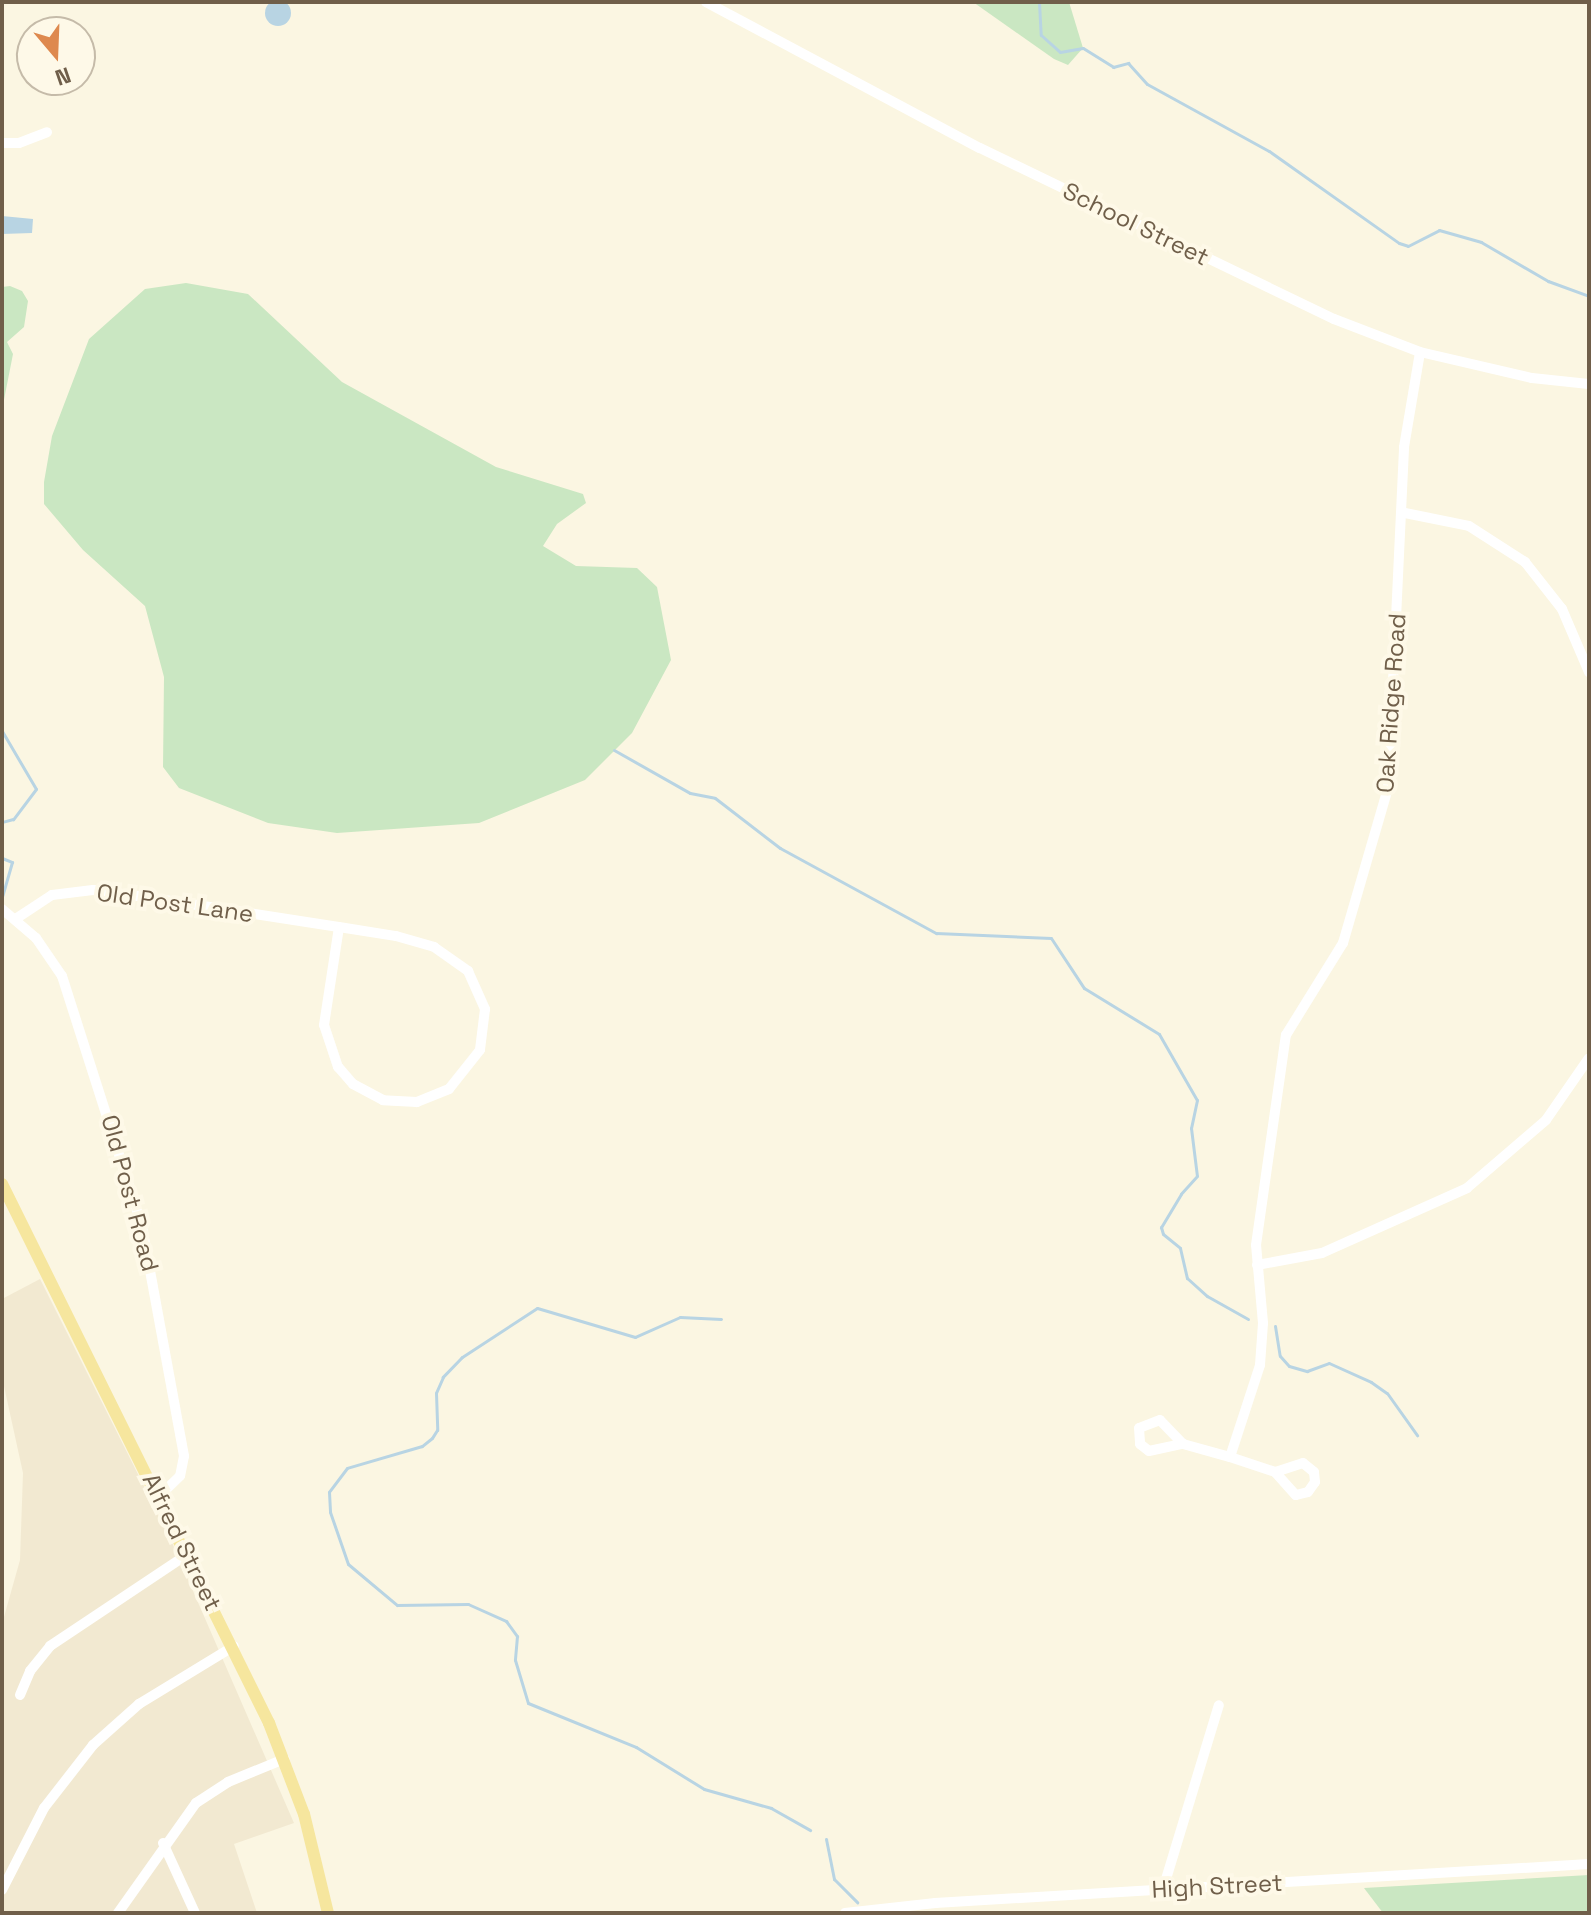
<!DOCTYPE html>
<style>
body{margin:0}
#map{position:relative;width:1591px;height:1915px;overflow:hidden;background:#fbf6e2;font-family:"Space Grotesk",sans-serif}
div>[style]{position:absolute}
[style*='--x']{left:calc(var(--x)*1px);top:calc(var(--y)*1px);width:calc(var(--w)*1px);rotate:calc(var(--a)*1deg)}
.residential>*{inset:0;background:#f2e9d1}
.green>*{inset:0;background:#cae7c2}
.water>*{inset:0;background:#b8d4e3}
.round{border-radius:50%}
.stream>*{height:3px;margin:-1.5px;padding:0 1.5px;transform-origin:1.5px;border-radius:1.5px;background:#b8d4e3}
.minor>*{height:10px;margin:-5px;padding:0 5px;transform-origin:5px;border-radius:5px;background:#fff}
.major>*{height:12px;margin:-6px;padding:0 6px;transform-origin:6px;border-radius:6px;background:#f6e69e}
span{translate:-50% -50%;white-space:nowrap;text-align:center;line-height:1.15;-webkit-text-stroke:8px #fef9e8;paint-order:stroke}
.street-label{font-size:24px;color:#705f4a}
.frame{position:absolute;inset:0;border:4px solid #705f4a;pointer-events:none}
.north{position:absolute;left:16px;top:16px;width:80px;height:80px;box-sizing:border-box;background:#fef9e8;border:2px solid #c5bba9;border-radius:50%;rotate:161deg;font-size:22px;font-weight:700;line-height:32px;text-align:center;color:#705f4a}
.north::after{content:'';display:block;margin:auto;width:28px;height:36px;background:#de894e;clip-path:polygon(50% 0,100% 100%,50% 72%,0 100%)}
</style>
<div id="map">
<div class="residential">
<div style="clip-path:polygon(40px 1279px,170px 1538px,294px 1823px,234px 1844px,257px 1913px,2px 1913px,2px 1624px,20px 1560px,23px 1473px,2px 1377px,2px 1299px)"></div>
</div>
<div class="green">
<div style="clip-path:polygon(973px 2px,1069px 2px,1083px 48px,1068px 65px,1054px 59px)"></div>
<div style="clip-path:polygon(186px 283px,248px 294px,342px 382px,496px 467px,583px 494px,586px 503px,557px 524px,543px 546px,576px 566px,637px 568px,657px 587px,671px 660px,632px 733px,585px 780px,479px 823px,337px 833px,268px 823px,179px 788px,163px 767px,164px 677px,145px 606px,83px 550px,44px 504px,44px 482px,52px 436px,89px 339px,145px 289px)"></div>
<div style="clip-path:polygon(10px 286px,22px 291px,28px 301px,24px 327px,7px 342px,13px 354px,2px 410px,2px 287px)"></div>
<div style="clip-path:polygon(1589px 1875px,1589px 1913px,1383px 1913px,1364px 1888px)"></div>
</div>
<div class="water">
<div class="round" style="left:265px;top:0;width:26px;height:26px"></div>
<div style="clip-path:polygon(2px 216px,33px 219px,32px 233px,2px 234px)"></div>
</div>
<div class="stream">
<div style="--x:1039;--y:2;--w:33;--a:87"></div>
<div style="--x:1041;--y:35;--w:25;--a:42"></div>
<div style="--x:1060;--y:52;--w:23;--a:-10"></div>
<div style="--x:1083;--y:48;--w:36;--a:32"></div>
<div style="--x:1113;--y:67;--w:16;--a:-15"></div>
<div style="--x:1128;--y:63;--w:28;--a:48"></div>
<div style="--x:1147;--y:84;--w:139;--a:28.8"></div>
<div style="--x:1269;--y:151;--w:159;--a:35.3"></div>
<div style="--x:1399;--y:243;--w:9;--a:18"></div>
<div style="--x:1408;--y:246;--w:35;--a:-27"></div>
<div style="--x:1439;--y:230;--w:44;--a:15.9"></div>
<div style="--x:1481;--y:242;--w:78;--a:30.2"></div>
<div style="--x:1548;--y:281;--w:44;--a:20.1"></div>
<div style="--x:2;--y:731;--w:67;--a:59.6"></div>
<div style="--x:36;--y:789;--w:38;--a:127"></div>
<div style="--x:13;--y:819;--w:11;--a:165"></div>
<div style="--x:614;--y:750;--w:87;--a:29.5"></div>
<div style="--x:690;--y:793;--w:25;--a:11"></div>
<div style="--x:715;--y:798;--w:82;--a:37.6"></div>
<div style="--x:780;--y:848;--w:178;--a:28.6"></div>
<div style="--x:936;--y:933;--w:115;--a:2.5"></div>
<div style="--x:1051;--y:938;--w:60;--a:56.6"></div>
<div style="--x:1084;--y:988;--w:88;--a:31.5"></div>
<div style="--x:1159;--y:1034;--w:76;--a:60.1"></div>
<div style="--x:1197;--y:1100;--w:29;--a:102"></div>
<div style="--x:1191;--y:1128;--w:48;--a:82.9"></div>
<div style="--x:1197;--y:1176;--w:24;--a:132"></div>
<div style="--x:1181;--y:1194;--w:39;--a:121"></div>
<div style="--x:1161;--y:1227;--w:7;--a:74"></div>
<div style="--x:1163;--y:1234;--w:22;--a:39"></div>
<div style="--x:1180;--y:1248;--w:31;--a:77"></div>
<div style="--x:1187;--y:1278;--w:27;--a:42"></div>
<div style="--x:1207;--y:1296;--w:47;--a:29.3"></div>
<div style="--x:2;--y:858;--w:11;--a:22"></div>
<div style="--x:12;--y:862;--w:35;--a:106"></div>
<div style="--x:721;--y:1319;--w:41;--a:-177.2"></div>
<div style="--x:680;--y:1317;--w:49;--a:156"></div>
<div style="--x:635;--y:1337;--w:102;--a:-163.5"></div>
<div style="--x:537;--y:1308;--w:90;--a:146.8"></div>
<div style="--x:462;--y:1357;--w:28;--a:134"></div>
<div style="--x:443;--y:1377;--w:17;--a:114"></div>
<div style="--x:436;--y:1393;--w:37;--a:88"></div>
<div style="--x:437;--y:1430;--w:9;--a:122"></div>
<div style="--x:432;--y:1438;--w:13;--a:141"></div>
<div style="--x:422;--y:1446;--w:78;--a:163.7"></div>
<div style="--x:347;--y:1468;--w:30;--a:127"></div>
<div style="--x:329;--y:1492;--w:20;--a:87"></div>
<div style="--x:330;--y:1512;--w:55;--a:70.9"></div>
<div style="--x:348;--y:1564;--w:64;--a:39.9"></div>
<div style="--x:397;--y:1605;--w:71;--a:-0.8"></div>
<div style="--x:468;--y:1604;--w:42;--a:24.1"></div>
<div style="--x:506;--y:1621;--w:19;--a:54"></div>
<div style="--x:517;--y:1636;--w:24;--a:95"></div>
<div style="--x:515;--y:1660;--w:45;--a:73.2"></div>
<div style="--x:528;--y:1703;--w:117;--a:22.2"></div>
<div style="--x:636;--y:1747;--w:80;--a:31.7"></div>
<div style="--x:704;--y:1789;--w:70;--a:15.8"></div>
<div style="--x:771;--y:1808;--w:45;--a:29.4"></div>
<div style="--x:1275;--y:1326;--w:30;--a:81"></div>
<div style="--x:1280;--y:1356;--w:13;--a:48"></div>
<div style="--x:1289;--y:1366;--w:19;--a:16"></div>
<div style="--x:1307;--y:1371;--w:23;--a:-20"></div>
<div style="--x:1329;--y:1363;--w:46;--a:24.3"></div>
<div style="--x:1371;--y:1382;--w:19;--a:35"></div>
<div style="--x:1387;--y:1393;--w:52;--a:54.5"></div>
<div style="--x:826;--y:1839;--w:41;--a:78.7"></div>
<div style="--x:834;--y:1879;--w:33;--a:45"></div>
</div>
<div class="minor">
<div style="--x:706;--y:2;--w:310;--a:28.1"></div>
<div style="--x:980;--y:148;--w:393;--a:25.8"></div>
<div style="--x:1334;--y:319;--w:92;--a:21"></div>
<div style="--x:1420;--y:352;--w:115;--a:13.1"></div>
<div style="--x:1532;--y:378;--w:57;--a:6"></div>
<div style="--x:2;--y:143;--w:17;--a:0"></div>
<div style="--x:19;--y:143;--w:30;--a:-21"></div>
<div style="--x:1405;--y:513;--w:65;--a:11.5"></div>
<div style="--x:1469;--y:526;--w:67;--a:32.7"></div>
<div style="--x:1525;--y:562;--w:60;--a:51.8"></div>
<div style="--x:1562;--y:609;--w:69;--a:66.8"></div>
<div style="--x:2;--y:909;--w:45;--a:40.5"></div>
<div style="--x:36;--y:938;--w:46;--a:55.6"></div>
<div style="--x:62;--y:976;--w:263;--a:72.3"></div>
<div style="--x:142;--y:1227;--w:233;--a:79.6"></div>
<div style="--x:184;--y:1456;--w:20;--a:101"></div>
<div style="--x:180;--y:1476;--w:29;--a:136"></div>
<div style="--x:17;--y:918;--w:42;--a:-33.3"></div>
<div style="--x:52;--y:895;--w:41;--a:-7"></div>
<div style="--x:93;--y:890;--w:52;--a:7.7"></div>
<div style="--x:145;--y:897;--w:196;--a:8.8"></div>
<div style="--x:339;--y:927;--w:58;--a:9"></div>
<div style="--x:396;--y:936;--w:40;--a:16"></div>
<div style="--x:434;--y:947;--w:42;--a:35.2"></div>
<div style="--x:468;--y:971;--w:42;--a:65.9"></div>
<div style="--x:485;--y:1009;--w:41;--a:97"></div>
<div style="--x:480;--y:1050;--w:50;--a:128.5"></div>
<div style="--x:449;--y:1089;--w:35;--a:158"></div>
<div style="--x:417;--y:1102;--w:34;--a:-177"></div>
<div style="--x:383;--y:1100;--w:34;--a:-152"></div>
<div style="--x:353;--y:1084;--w:23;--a:-131"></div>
<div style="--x:338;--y:1067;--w:44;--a:-108.4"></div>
<div style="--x:324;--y:1025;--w:99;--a:-81.3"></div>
<div style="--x:1257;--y:1265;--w:66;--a:-10.5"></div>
<div style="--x:1322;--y:1253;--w:159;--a:-24.1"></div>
<div style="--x:1467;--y:1188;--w:104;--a:-40.7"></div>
<div style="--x:1546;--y:1120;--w:75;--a:-55.3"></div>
<div style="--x:1183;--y:1444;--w:33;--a:-134"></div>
<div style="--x:1160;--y:1420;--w:22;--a:159"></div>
<div style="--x:1139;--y:1428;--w:16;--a:86"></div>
<div style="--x:1140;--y:1444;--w:11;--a:38"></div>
<div style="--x:1149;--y:1451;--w:35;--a:-12"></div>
<div style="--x:1183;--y:1444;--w:49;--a:15.5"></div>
<div style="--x:1230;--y:1457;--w:47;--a:18.4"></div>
<div style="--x:1275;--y:1472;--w:31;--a:48"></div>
<div style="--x:1296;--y:1495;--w:12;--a:-14"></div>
<div style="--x:1308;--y:1492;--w:12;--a:-55"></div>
<div style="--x:1315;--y:1482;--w:10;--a:-96"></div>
<div style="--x:1314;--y:1472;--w:14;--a:-141"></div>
<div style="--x:1303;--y:1463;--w:29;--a:162"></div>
<div style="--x:1230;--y:1457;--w:97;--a:-71.9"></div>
<div style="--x:1260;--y:1365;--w:42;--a:-85.9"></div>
<div style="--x:1263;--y:1323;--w:78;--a:-95.1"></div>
<div style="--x:1256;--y:1245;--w:212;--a:-81.9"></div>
<div style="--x:1286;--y:1035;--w:108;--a:-58.2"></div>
<div style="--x:1343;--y:943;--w:161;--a:-73.8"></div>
<div style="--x:1388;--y:788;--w:341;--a:-87.3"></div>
<div style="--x:1404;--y:447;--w:96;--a:-80.4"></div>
<div style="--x:20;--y:1695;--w:26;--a:-67"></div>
<div style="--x:30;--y:1671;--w:32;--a:-51"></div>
<div style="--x:50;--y:1646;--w:166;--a:-33.7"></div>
<div style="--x:163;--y:1843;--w:77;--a:65.4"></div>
<div style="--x:1163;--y:1889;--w:192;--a:-73.1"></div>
<div style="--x:2;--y:1890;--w:92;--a:-62.9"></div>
<div style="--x:44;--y:1808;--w:80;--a:-52.1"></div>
<div style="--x:93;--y:1745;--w:62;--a:-41.7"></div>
<div style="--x:139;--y:1704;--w:111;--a:-31.4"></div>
<div style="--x:118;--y:1913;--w:135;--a:-54.7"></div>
<div style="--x:196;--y:1803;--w:38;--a:-33"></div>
<div style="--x:228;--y:1782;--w:61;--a:-22.3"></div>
<div style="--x:845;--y:1913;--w:91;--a:-6.3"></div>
<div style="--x:935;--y:1903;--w:655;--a:-3.41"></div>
</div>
<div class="major">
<div style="--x:2;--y:1184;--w:602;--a:63.65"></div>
<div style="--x:269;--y:1723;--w:97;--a:69"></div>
<div style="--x:304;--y:1814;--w:102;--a:76.4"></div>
</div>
<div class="street-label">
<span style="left:1136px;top:224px;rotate:26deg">School Street</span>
<span style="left:1391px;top:703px;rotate:-86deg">Oak Ridge Road</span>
<span style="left:175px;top:903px;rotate:8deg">Old Post Lane</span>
<span style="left:130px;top:1193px;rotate:75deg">Old Post Road</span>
<span style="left:182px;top:1542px;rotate:64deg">Alfred Street</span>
<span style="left:1217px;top:1886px;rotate:-3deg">High Street</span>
</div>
<div class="frame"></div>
<div class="north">N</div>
</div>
